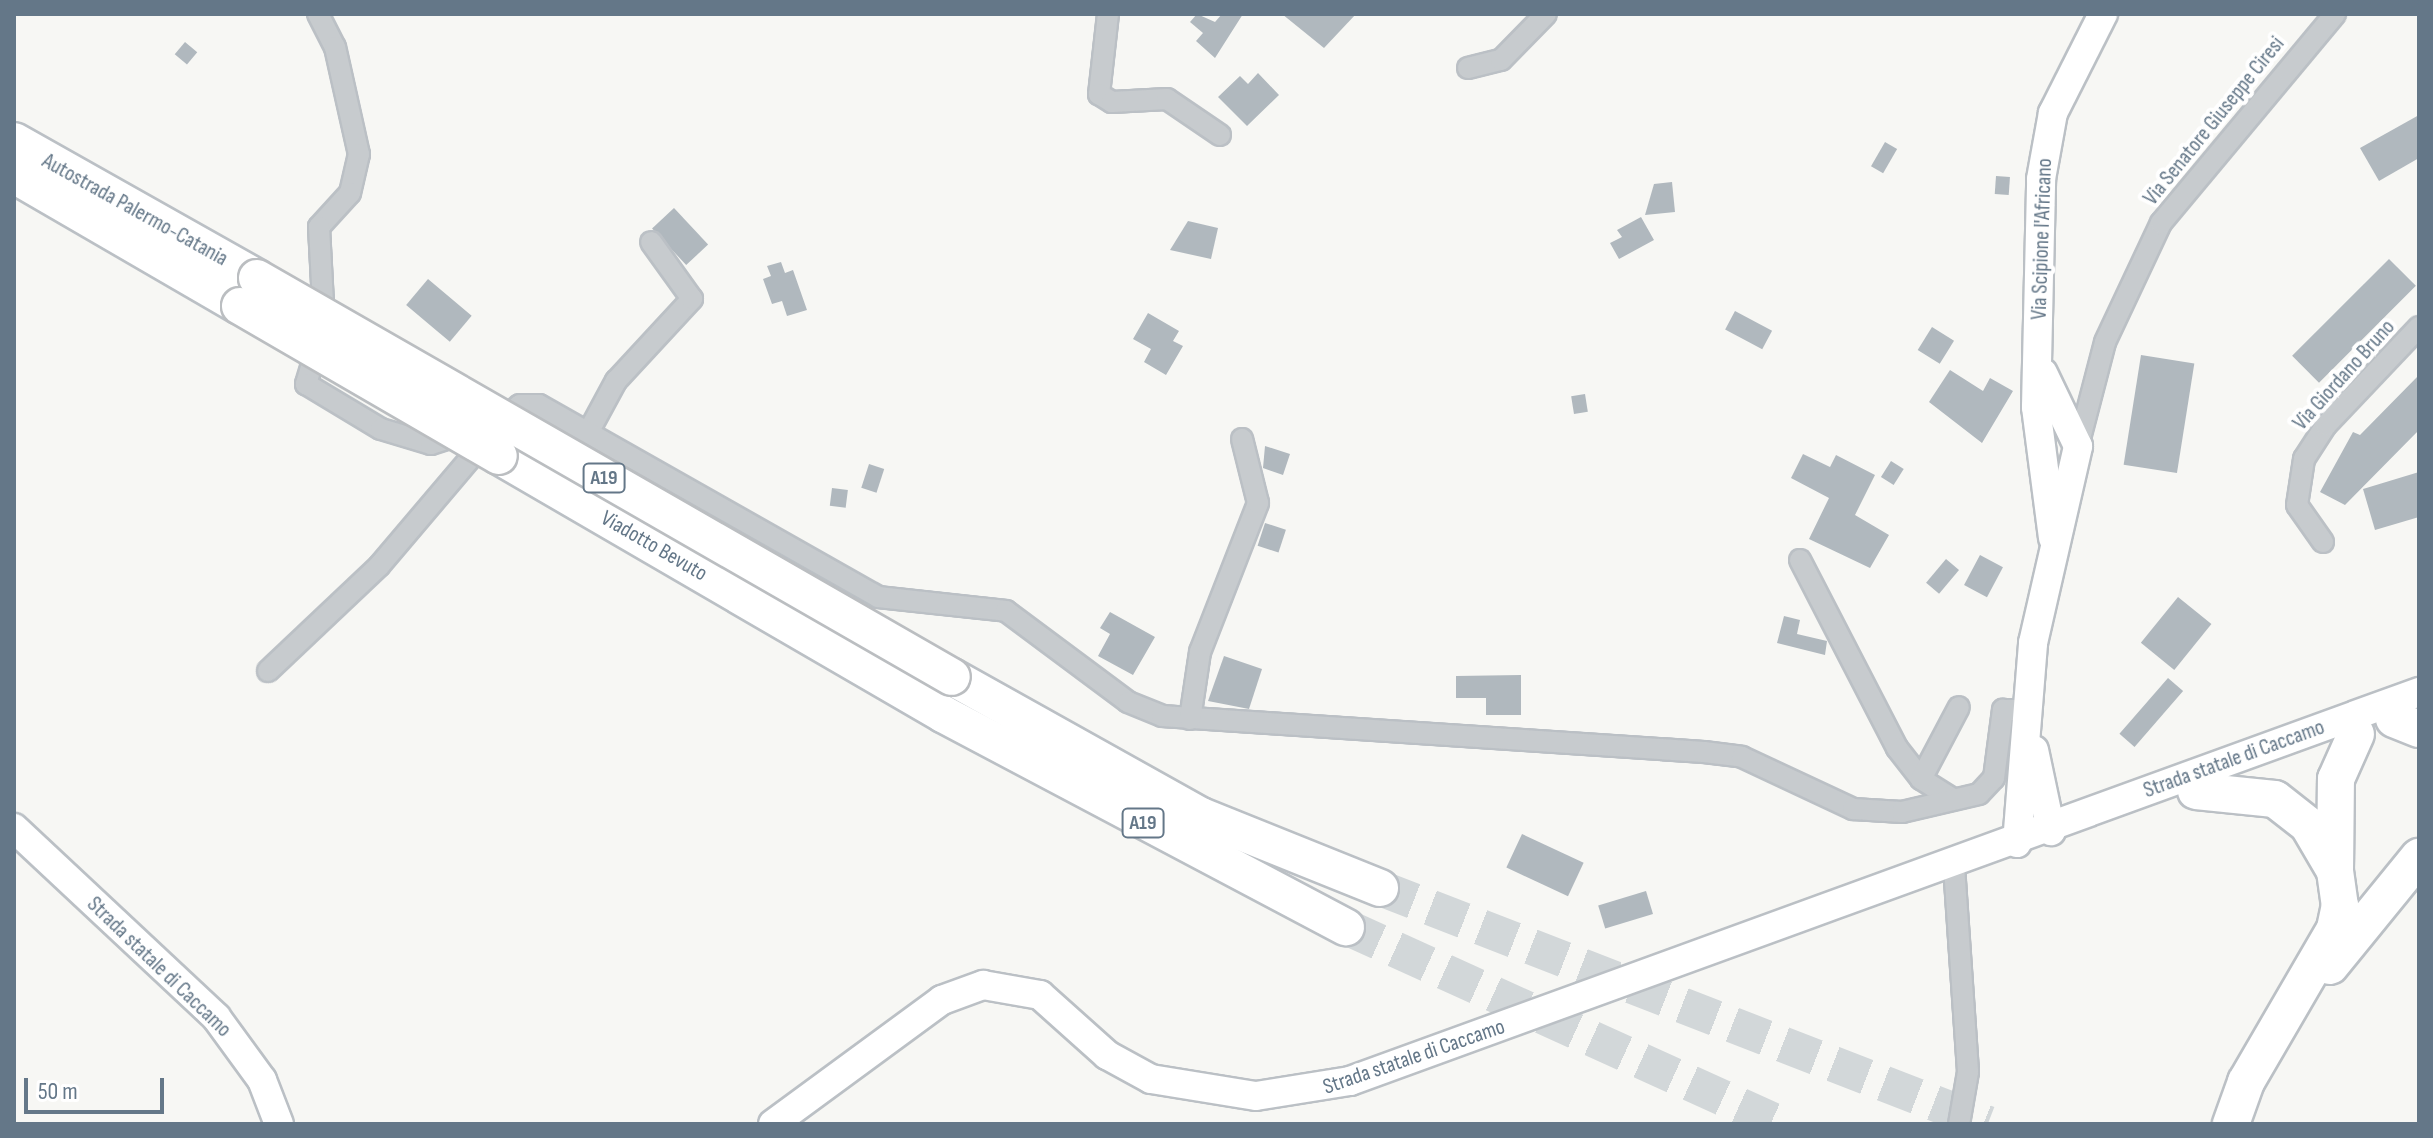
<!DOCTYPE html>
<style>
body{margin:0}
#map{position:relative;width:2433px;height:1138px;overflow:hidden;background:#f7f7f4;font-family:"Sofia Sans Condensed",sans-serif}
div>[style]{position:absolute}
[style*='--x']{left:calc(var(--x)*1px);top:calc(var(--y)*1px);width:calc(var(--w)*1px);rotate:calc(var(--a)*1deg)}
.building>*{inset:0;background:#b0b8be;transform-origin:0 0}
.motorway-tunnel>*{height:36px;margin-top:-18px;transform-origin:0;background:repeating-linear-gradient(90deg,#d2d7d9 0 36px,transparent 0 54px)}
.roads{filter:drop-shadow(2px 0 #bbc0c5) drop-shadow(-2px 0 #bbc0c5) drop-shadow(0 2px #bbc0c5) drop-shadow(0 -2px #bbc0c5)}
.minor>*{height:20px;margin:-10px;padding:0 10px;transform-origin:10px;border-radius:10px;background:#c7cbce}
.secondary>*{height:28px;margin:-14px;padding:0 14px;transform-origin:14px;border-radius:14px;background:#fff}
.motorway>*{height:36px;margin:-18px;padding:0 18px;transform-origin:18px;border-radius:18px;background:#fff}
.bridges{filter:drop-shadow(2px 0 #bbbec1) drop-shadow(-2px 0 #bbbec1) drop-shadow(0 2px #bbbec1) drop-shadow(0 -2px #bbbec1)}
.motorway-bridge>*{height:36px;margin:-18px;padding:0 18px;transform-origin:18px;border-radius:18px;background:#fff}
span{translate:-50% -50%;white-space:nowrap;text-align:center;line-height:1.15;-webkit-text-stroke:8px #fff;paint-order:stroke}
.shield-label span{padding:2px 6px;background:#fff;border:2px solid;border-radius:6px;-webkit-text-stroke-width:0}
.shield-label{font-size:20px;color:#647788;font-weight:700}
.street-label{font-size:22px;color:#647788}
.frame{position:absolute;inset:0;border:16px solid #647788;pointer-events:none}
.scale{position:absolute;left:24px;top:1078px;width:140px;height:36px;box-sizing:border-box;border:4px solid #647788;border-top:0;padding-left:10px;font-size:24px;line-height:28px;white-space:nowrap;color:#647788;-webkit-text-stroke:6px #fff;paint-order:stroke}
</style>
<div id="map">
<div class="building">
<div style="clip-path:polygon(1197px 14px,1215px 22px,1222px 14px,1243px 14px,1215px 58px,1196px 41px,1203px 33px,1190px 22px)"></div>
<div style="clip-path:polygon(1282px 14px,1356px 14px,1324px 48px)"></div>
<div style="left:185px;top:42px;width:16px;height:16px;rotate:40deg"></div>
<div style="clip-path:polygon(1258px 73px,1279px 95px,1247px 126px,1218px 97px,1240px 76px,1248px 84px)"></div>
<div style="clip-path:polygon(2419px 115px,2419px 158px,2379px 181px,2360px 148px)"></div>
<div style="left:1885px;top:142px;width:14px;height:28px;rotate:30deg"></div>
<div style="left:1996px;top:176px;width:14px;height:18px;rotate:4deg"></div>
<div style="clip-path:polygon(1672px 182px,1675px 212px,1645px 215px,1654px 184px)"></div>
<div style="left:674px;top:208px;width:50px;height:30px;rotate:47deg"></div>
<div style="clip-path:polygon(1641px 217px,1654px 240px,1619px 259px,1610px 243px,1622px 237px,1617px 230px)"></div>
<div style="clip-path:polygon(1188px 221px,1218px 228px,1211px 259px,1170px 250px)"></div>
<div style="left:2389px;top:259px;width:38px;height:137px;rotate:45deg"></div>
<div style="clip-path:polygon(781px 262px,785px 273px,793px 270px,807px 310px,787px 316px,782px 301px,772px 304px,763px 279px,771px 276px,767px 266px)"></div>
<div style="left:428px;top:279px;width:57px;height:34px;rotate:40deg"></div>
<div style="left:1735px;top:311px;width:42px;height:21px;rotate:28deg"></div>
<div style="clip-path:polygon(1148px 313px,1179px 331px,1173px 341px,1183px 346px,1166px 375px,1144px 362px,1151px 349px,1133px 339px)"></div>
<div style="left:1932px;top:327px;width:26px;height:27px;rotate:32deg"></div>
<div style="left:2141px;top:355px;width:54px;height:111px;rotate:9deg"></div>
<div style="clip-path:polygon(1950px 370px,1983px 391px,1990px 378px,2013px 391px,1982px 443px,1929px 402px)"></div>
<div style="clip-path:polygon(2419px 375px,2419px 430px,2345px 505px,2320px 492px,2353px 432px,2360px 435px)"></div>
<div style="left:1585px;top:394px;width:18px;height:14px;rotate:81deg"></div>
<div style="clip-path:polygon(1265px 446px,1290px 454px,1283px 475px,1263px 468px)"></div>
<div style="clip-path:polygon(1803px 454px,1830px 467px,1836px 455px,1875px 475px,1855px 515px,1889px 535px,1870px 568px,1809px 539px,1829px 498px,1791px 478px)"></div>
<div style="left:1891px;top:461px;width:15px;height:19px;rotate:32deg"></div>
<div style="left:869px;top:464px;width:16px;height:25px;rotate:18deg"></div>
<div style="clip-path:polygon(2419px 472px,2419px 517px,2375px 530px,2363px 489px)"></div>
<div style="left:832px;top:488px;width:16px;height:18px;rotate:7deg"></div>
<div style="left:1265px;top:523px;width:22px;height:24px;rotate:18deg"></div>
<div style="left:1980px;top:555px;width:26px;height:34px;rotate:28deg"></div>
<div style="left:1946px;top:559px;width:17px;height:31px;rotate:40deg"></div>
<div style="left:2178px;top:597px;width:43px;height:59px;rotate:39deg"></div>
<div style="clip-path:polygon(1110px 612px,1155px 637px,1133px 675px,1098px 656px,1110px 634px,1100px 628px)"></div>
<div style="clip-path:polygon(1784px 616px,1800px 620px,1797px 634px,1827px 641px,1825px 655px,1777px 643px)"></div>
<div style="clip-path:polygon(1224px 656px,1262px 669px,1249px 709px,1208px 701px)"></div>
<div style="clip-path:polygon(1521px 675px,1521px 715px,1486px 715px,1486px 698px,1456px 698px,1456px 676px)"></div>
<div style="left:2168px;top:678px;width:20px;height:74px;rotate:41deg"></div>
<div style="left:1522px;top:834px;width:68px;height:37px;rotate:25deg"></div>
<div style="left:1646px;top:891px;width:24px;height:50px;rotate:73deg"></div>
</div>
<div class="motorway-tunnel">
<div style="--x:1380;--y:888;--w:652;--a:21.21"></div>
<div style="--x:1346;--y:927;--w:478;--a:24.4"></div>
</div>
<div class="roads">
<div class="minor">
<div style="--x:318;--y:14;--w:37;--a:63"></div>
<div style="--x:335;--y:47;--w:110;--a:77.4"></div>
<div style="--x:359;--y:154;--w:40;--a:103"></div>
<div style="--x:350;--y:193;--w:46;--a:132.4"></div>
<div style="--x:319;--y:227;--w:97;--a:87"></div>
<div style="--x:324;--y:324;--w:63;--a:106.7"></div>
<div style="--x:306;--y:384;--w:87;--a:31"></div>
<div style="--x:381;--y:429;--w:52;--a:16.7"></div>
<div style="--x:431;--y:444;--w:35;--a:-18"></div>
<div style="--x:1108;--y:14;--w:81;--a:96.4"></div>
<div style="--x:1099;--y:94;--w:15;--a:32"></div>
<div style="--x:1112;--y:102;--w:55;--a:-3.1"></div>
<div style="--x:1167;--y:99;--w:64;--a:34.2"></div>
<div style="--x:1468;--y:68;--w:34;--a:-14"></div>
<div style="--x:1501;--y:60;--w:64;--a:-45.6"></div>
<div style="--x:590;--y:429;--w:55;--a:-61.6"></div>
<div style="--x:616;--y:381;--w:112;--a:-47.2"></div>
<div style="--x:692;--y:299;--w:70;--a:-125.7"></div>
<div style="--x:2078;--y:446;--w:107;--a:-75.4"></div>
<div style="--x:2105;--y:342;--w:132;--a:-64.8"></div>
<div style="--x:2161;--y:223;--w:272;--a:-50.2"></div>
<div style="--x:2323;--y:542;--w:45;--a:-125.1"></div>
<div style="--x:2297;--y:505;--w:47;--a:-81.3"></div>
<div style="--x:2304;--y:459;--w:40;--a:-57.1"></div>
<div style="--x:2326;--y:425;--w:135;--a:-46.5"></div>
<div style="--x:1800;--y:560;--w:212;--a:62.7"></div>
<div style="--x:1897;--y:748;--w:39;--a:52"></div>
<div style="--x:1921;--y:779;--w:38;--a:32"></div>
<div style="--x:268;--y:671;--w:153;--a:-43.4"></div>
<div style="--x:379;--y:566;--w:190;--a:-49.7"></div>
<div style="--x:502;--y:421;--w:24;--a:-42"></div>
<div style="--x:520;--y:405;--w:19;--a:0"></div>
<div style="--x:539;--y:405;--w:390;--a:29.5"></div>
<div style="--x:878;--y:597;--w:129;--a:6.2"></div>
<div style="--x:1006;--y:611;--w:152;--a:36.7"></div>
<div style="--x:1128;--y:702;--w:37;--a:22"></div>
<div style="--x:1162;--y:716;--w:543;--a:3.8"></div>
<div style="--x:1704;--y:752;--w:38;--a:7"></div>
<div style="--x:1742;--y:757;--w:123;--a:25.1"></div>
<div style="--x:1853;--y:809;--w:49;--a:3.5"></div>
<div style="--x:1902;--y:812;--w:79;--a:-13.2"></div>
<div style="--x:1979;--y:794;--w:22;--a:-47"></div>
<div style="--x:1994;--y:778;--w:69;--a:-82.5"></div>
<div style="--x:2003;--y:710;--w:25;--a:0"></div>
<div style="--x:1190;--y:719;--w:68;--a:-81.5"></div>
<div style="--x:1200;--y:652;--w:160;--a:-68.7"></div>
<div style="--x:1258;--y:503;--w:66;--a:-104"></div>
<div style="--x:1921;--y:779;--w:81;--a:-62.2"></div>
<div style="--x:1954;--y:866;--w:206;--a:86.1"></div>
<div style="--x:1968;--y:1072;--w:53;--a:99.8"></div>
</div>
<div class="secondary">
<div style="--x:2053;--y:538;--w:132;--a:-97.4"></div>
<div style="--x:2036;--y:407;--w:228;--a:-88.7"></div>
<div style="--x:2041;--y:179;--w:67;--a:-79.7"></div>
<div style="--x:2053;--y:113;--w:111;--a:-63.2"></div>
<div style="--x:2034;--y:750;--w:83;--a:78.1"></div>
<div style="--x:14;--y:828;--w:277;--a:43.1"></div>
<div style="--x:216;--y:1017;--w:78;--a:53.9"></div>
<div style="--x:262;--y:1080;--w:47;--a:68.9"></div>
<div style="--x:2017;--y:843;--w:201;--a:-85.4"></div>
<div style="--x:2033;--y:643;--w:202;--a:-77.1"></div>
<div style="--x:2078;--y:446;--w:81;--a:-115.6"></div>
<div style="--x:773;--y:1124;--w:210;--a:-36.3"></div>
<div style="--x:942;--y:1000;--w:44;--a:-20.1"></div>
<div style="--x:983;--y:985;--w:58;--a:10"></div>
<div style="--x:1040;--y:995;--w:90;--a:41.8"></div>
<div style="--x:1107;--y:1055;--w:50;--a:28.6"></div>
<div style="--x:1151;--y:1079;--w:106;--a:9.2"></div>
<div style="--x:1256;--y:1096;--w:95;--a:-9.1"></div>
<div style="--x:1350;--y:1081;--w:1138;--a:-20"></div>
</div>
<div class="motorway">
<div style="--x:14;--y:141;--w:279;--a:29.4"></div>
<div style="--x:14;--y:175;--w:261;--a:30.1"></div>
<div style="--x:499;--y:456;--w:514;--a:30.16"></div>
<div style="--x:943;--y:714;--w:456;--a:27.9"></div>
<div style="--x:952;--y:677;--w:285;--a:29.2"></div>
<div style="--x:1201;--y:816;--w:193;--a:21.9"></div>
<div style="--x:2394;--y:719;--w:27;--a:22"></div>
<div style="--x:2196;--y:791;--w:79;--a:5.8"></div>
<div style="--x:2275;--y:799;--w:42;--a:38.2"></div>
<div style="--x:2308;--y:825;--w:53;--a:59.6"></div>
<div style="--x:2335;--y:871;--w:34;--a:82"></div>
<div style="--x:2340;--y:905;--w:25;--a:102"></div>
<div style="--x:2335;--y:929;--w:177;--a:120.2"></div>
<div style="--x:2246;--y:1082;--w:45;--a:109.7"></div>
<div style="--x:2335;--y:871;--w:92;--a:-89.4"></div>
<div style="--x:2336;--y:779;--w:49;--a:-66"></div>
<div style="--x:2330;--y:966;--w:141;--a:-50.8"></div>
</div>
</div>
<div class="bridges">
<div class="motorway-bridge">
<div style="--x:257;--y:278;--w:801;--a:29.86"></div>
<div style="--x:240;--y:306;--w:299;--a:30.1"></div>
</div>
</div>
<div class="shield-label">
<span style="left:604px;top:478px">A19</span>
<span style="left:1143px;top:823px">A19</span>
</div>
<div class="street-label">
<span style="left:2214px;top:121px;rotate:-51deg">Via Senatore Giuseppe Ciresi</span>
<span style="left:135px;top:210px;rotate:29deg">Autostrada Palermo-Catania</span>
<span style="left:2042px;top:239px;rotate:-88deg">Via Scipione l'Africano</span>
<span style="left:2344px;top:375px;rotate:-48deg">Via Giordano Bruno</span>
<span style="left:654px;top:546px;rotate:30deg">Viadotto Bevuto</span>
<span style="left:2234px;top:759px;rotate:-20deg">Strada statale di Caccamo</span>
<span style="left:159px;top:967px;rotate:44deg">Strada statale di Caccamo</span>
<span style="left:1414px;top:1057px;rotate:-19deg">Strada statale di Caccamo</span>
</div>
<div class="frame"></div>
<div class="scale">50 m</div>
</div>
